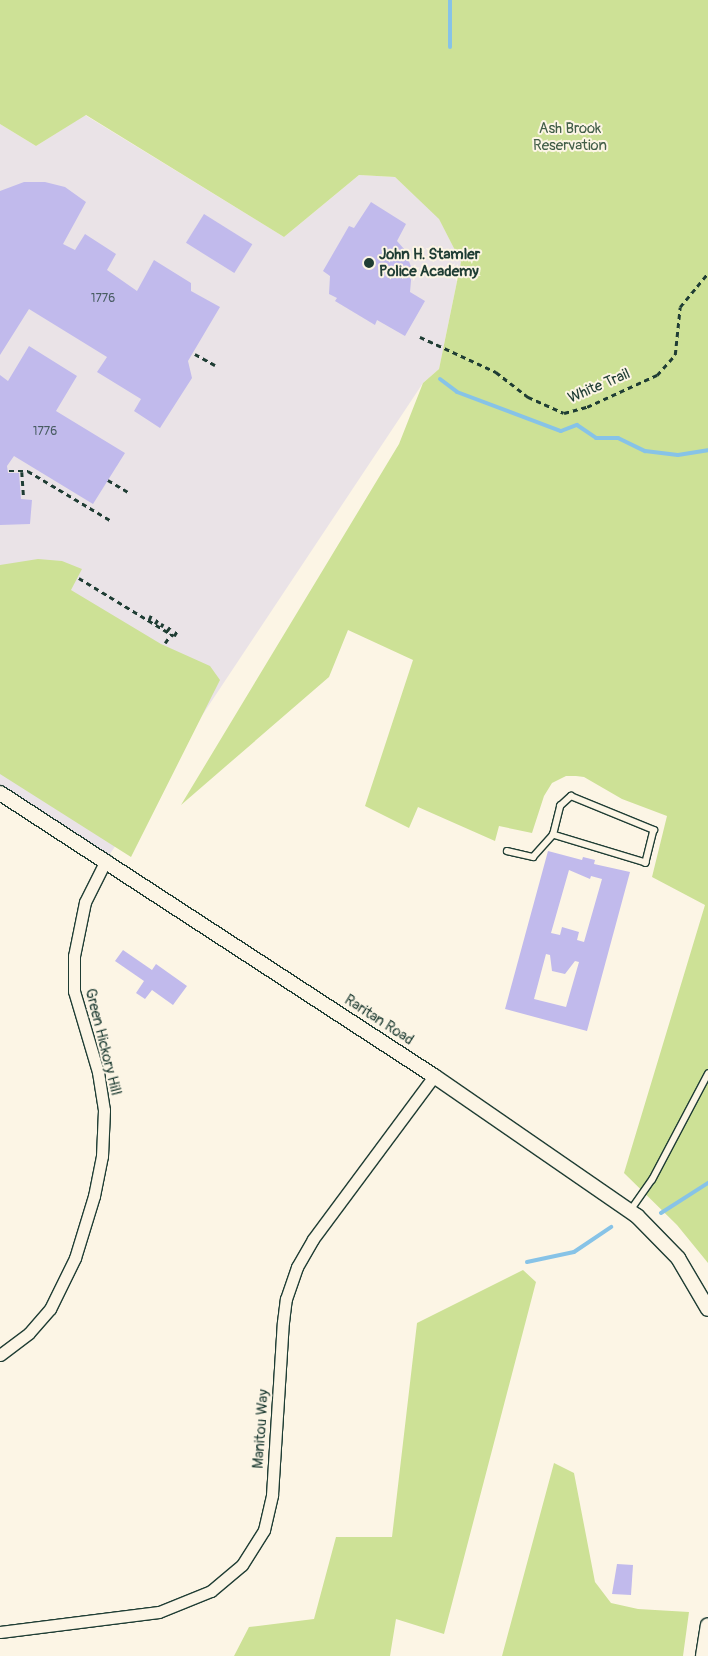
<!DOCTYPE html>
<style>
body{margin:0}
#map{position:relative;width:708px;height:1656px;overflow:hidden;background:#fcf5e5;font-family:Pangolin,sans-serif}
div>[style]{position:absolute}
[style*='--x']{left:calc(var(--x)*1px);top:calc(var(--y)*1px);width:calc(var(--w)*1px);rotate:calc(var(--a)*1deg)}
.built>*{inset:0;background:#eae3e7}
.green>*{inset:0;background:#cde196}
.stream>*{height:4px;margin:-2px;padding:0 2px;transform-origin:2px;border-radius:2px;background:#87c3e7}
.building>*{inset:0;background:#c1baec;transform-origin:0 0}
.path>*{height:2.5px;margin-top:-1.25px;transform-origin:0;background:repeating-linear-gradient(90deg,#1f3d34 0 5px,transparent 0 9px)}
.roads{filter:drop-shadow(1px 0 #1f3d34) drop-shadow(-1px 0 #1f3d34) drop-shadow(0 1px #1f3d34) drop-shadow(0 -1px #1f3d34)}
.service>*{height:5.5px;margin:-2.75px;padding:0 2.75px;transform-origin:2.75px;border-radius:2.75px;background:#fcf5e5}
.minor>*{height:11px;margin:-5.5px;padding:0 5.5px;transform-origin:5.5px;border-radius:5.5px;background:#fcf5e5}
.tertiary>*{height:14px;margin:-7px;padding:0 7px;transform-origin:7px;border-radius:7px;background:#fcf5e5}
.dots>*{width:14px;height:14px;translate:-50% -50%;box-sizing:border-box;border:2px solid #fcf5e5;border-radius:50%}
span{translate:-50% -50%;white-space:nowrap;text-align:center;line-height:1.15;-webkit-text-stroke:4px #fcf5e5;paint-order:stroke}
.number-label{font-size:12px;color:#485c62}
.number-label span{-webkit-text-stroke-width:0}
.park-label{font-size:15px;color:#425e48}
.poi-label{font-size:15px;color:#1f3d34;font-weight:700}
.left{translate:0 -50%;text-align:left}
.street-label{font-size:15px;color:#1f3d34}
</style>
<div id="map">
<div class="built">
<div style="clip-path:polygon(85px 115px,284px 237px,359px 175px,395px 177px,439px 218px,461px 262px,439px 369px,423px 383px,106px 860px,0 793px,0 124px,36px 146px)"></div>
</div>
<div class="green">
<div style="clip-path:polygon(0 0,708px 0,708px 1263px,677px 1225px,624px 1173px,705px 905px,652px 877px,667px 816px,622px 799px,584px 777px,576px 776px,566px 776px,552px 783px,544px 796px,532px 833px,499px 826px,495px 841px,418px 807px,409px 828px,365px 806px,413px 660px,348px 630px,329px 677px,181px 805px,399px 444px,423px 383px,439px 369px,461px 262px,439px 219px,395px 177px,359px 175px,284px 237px,86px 115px,36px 146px,0 124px)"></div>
<div style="clip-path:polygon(38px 559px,62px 561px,82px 569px,71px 590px,161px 644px,210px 666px,220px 680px,131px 857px,0 774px,0 565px)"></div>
<div style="clip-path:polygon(523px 1270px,536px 1282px,444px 1634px,396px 1619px,390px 1656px,234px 1656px,249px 1627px,314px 1619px,336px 1537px,392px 1537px,417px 1323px)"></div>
<div style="clip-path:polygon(554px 1463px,574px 1473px,595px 1582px,611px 1603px,638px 1609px,689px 1612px,683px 1656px,502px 1656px)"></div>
</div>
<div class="stream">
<div style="--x:450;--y:0;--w:47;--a:90"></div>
<div style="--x:440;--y:379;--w:21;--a:37"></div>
<div style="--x:457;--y:392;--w:111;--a:20.6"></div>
<div style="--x:561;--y:431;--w:17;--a:-21"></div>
<div style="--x:577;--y:425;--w:23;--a:34"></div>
<div style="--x:596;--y:438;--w:22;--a:0"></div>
<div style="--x:618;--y:438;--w:30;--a:26"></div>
<div style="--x:645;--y:451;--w:33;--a:7"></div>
<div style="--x:678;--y:455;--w:30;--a:-9"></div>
<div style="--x:661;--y:1213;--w:56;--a:-32.6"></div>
<div style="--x:527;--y:1262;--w:48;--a:-12"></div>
<div style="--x:574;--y:1252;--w:45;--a:-34"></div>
</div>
<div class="building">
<div style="clip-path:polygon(24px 182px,45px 182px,65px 187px,86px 202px,63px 244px,75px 250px,85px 234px,116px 254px,107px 270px,137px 291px,154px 260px,191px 283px,191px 291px,220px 307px,188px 361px,192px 378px,160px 428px,134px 411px,141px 399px,97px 372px,107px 357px,29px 309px,0 355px,0 191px)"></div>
<div style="clip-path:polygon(371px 202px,406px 224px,397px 241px,404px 249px,412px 269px,410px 292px,425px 301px,405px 336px,377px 320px,375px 325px,335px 301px,337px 298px,329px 294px,330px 276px,323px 271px,349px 226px,354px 228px)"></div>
<div style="left:204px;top:214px;width:57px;height:34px;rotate:32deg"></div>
<div style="clip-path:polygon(29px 346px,77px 376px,56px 411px,125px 453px,93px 504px,14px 456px,7px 466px,8px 473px,19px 473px,21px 499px,32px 500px,30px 524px,0 525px,0 375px,8px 381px)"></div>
<div style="clip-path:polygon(evenodd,548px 851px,582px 860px,583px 857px,595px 860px,594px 864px,630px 872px,587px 1031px,505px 1009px,548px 851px,569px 870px,590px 879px,591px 876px,602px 879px,584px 942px,577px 940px,579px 932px,562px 927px,560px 935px,551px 933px,569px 870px,548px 851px,546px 954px,550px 955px,552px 971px,565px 974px,575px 961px,579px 962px,566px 1007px,534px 999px,546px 954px)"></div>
<div style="clip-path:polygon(123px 950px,152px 970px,156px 964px,187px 986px,173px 1005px,152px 990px,145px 999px,136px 993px,144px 981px,115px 961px)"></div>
<div style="clip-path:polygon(617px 1564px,633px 1565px,631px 1595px,612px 1594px)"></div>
</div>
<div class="path">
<div style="--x:420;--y:337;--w:84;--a:24.7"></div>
<div style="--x:496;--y:372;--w:41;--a:38"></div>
<div style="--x:528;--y:397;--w:39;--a:24"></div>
<div style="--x:564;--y:413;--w:24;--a:-15"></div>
<div style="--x:587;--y:407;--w:77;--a:-24.6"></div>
<div style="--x:657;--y:375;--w:27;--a:-48"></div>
<div style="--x:675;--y:355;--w:48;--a:-84.1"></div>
<div style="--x:680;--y:307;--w:44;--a:-50.5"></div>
<div style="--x:195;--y:354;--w:23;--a:29"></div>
<div style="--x:9;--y:471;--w:19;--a:0"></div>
<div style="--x:28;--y:471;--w:96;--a:30.9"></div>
<div style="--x:22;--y:472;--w:26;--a:86"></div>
<div style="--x:108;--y:480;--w:23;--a:31"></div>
<div style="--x:79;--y:578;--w:111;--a:31.4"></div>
<div style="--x:174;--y:636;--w:6;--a:-59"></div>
<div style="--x:149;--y:620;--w:5;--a:-68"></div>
<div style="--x:155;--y:624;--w:6;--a:-59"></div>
<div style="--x:161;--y:627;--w:4;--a:-63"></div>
<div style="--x:167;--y:631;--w:5;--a:-53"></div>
<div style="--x:165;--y:643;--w:11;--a:-56"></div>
</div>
<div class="roads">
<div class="service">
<div style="--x:571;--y:796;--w:90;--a:22.3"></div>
<div style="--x:654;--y:830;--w:34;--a:104"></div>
<div style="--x:646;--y:863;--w:97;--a:-163.2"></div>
<div style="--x:553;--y:835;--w:30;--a:-76"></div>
<div style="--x:560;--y:806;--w:15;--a:-42"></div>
<div style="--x:507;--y:851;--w:27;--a:13"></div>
<div style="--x:533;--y:857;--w:30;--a:-48"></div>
<div style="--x:630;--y:1211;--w:38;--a:-55"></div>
<div style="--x:652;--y:1180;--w:120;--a:-62.2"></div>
</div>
<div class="minor">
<div style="--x:0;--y:1355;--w:36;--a:-37"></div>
<div style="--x:29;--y:1333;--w:32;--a:-49"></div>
<div style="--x:50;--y:1309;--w:57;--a:-63.9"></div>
<div style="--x:75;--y:1258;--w:65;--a:-73"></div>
<div style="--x:94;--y:1196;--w:41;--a:-78.7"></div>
<div style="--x:102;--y:1156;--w:46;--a:-87.5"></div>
<div style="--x:104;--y:1110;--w:38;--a:-99"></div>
<div style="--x:98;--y:1072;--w:84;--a:-106.5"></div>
<div style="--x:74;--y:991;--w:35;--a:-90"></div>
<div style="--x:74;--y:956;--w:55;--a:-78.5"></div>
<div style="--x:85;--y:902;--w:47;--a:-63.4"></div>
<div style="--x:0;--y:1632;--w:160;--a:-7.2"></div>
<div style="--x:159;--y:1612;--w:56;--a:-22"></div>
<div style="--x:211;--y:1591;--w:40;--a:-40"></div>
<div style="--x:242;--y:1565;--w:41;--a:-57.8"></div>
<div style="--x:264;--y:1530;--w:36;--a:-77"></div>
<div style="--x:272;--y:1495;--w:173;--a:-86.4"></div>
<div style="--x:283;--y:1322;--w:23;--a:-83"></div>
<div style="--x:286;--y:1299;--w:34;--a:-71"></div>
<div style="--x:297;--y:1267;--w:32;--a:-60"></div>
<div style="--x:313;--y:1239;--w:203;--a:-53.4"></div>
</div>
<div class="tertiary">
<div style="--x:0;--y:793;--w:518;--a:33.11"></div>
<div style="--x:434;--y:1076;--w:247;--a:34.6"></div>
<div style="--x:637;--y:1216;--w:59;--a:45.7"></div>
<div style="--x:678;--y:1258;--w:59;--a:59.5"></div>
<div style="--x:703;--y:1656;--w:31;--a:-81"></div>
</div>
</div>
<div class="dots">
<div style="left:369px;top:263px;background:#1f3d34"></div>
</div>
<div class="number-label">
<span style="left:103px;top:299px">1776</span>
<span style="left:45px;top:432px">1776</span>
</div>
<div class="park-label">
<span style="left:570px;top:137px">Ash Brook<br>Reservation</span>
</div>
<div class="poi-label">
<span class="left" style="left:379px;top:263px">John H. Stamler<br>Police Academy</span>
</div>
<div class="street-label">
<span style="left:599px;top:386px;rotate:-23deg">White Trail</span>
<span style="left:379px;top:1020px;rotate:33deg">Raritan Road</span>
<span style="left:103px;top:1042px;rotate:76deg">Green Hickory Hill</span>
<span style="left:261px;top:1429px;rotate:-86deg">Manitou Way</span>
</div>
</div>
